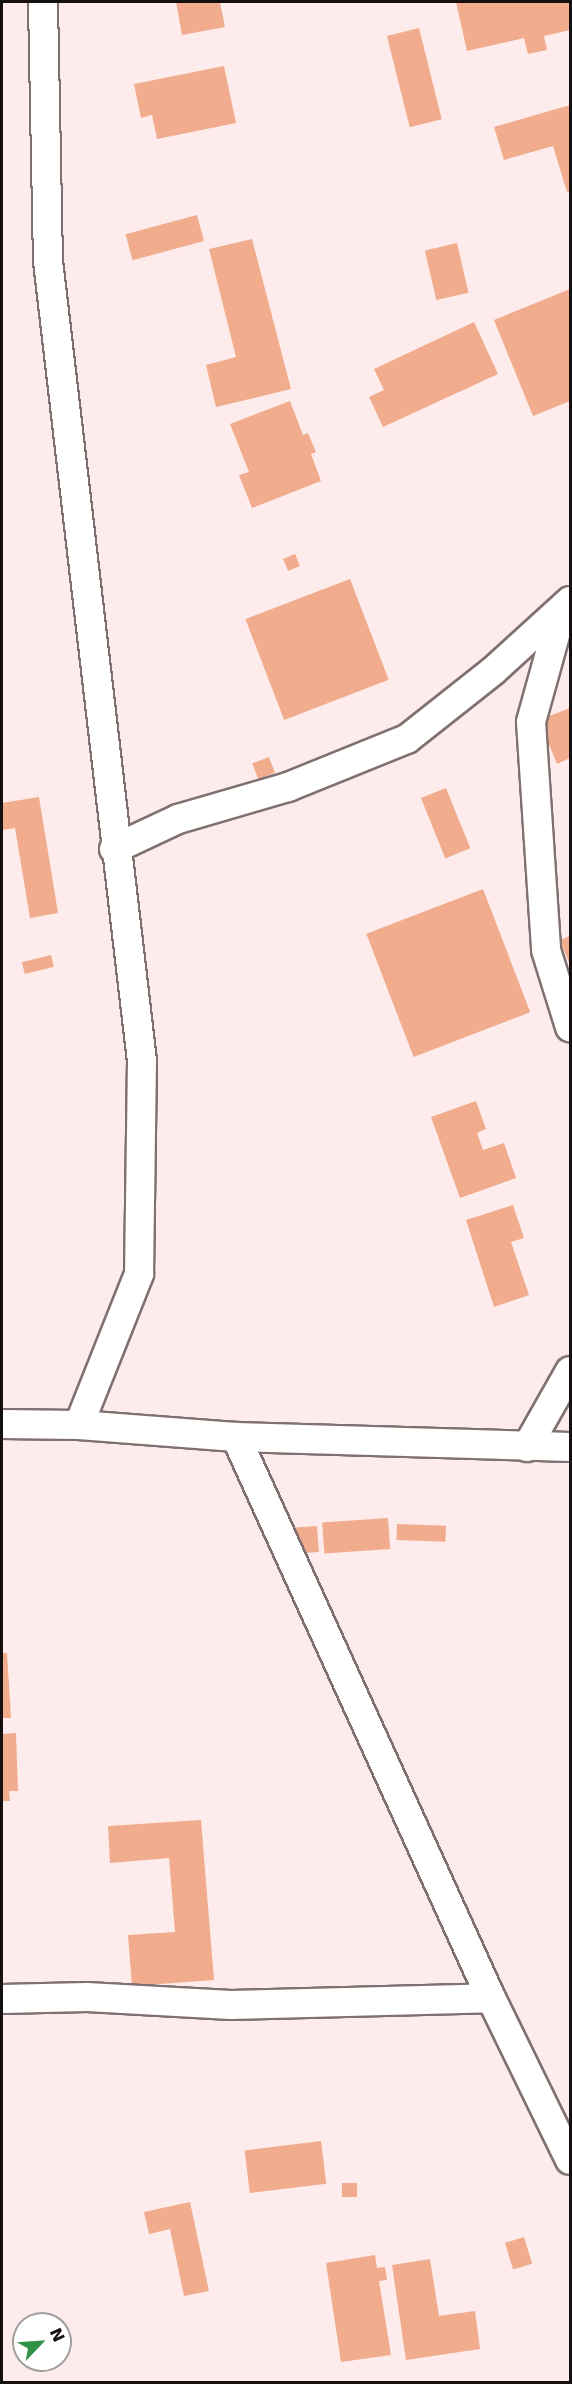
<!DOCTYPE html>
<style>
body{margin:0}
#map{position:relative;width:572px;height:2384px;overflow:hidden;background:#fdeceb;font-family:"DejaVu Sans",sans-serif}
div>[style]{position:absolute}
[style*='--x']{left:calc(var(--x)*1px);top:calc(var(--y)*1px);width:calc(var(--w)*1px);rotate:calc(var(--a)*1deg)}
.building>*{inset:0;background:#f1ac8d;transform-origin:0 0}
.roads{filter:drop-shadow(2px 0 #807070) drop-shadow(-2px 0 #807070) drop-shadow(0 2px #807070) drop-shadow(0 -2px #807070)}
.street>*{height:28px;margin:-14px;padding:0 14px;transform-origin:14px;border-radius:14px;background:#fff}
span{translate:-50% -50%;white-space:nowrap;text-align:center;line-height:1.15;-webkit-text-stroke:4.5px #fff;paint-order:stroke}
.frame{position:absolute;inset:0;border:3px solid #150f0f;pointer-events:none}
.north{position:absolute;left:12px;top:2312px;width:60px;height:60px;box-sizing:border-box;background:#fff;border:2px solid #a19f9f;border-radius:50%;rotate:65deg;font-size:16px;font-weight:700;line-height:24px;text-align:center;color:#150f0f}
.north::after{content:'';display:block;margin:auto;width:21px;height:27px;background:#2f9247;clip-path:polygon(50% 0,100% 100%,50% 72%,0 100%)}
</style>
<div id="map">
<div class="building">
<div style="clip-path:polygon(176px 2px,220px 2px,225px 27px,182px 35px)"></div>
<div style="clip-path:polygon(456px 2px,570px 2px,570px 30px,544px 36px,547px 50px,528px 54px,524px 38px,467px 51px)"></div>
<div style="left:419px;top:28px;width:94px;height:33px;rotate:76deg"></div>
<div style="clip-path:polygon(224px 66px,236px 123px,157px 139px,152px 115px,141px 118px,134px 84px)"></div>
<div style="clip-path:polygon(570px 105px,570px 191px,567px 192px,553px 146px,504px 160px,494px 127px)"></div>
<div style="left:197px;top:215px;width:27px;height:74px;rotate:75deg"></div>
<div style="clip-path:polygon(252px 239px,291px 389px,216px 407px,206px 365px,236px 357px,209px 249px)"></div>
<div style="left:457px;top:243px;width:51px;height:33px;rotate:77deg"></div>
<div style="clip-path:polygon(570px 289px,570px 401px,533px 416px,494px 320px)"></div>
<div style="clip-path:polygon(474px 322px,498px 374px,383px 427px,369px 397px,384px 390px,374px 369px)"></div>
<div style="clip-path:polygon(290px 401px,303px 435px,308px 433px,316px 452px,311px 454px,321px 481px,252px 508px,239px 475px,249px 472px,230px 424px)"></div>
<div style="left:295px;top:554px;width:13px;height:13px;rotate:67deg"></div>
<div style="left:350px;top:579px;width:108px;height:112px;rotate:69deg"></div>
<div style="clip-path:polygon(570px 708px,570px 758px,557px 764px,539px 720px)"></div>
<div style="left:269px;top:757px;width:17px;height:18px;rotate:69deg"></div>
<div style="left:446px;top:788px;width:65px;height:27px;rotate:68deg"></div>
<div style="clip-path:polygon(39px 797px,58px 913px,30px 918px,15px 828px,2px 830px,2px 803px)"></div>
<div style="left:483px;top:889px;width:132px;height:125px;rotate:69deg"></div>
<div style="clip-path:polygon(570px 936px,570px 965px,560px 940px)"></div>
<div style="left:51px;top:955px;width:12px;height:30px;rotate:76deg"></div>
<div style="clip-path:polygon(476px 1101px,486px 1129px,477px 1133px,483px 1150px,504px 1143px,516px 1178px,460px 1198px,431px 1117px)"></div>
<div style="clip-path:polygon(513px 1205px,524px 1238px,511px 1242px,529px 1295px,494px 1307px,466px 1220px)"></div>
<div style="left:388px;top:1518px;width:31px;height:66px;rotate:86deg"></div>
<div style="left:397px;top:1524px;width:49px;height:16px;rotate:2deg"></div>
<div style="left:317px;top:1526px;width:26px;height:22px;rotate:86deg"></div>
<div style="clip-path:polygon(2px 1653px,7px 1653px,11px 1718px,2px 1718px)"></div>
<div style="clip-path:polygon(16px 1733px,18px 1791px,9px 1791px,10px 1801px,2px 1801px,2px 1734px)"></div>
<div style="clip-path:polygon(201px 1820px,214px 1980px,132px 1986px,128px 1935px,175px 1932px,169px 1858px,110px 1863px,108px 1826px)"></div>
<div style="left:321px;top:2141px;width:43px;height:77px;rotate:83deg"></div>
<div style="left:342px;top:2183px;width:15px;height:14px"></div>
<div style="clip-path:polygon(190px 2202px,209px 2291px,184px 2296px,170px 2229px,149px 2234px,144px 2212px)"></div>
<div style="left:524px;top:2237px;width:28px;height:20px;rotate:73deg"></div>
<div style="clip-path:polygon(375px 2255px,377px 2268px,385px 2267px,387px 2280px,379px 2281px,391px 2355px,341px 2362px,326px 2263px)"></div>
<div style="clip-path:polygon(430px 2259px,439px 2316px,475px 2311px,480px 2349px,406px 2360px,392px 2265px)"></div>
</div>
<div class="roads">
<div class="street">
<div style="--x:43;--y:2;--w:259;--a:88.9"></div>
<div style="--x:48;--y:261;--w:806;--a:83.3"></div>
<div style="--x:142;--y:1061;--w:213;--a:90.8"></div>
<div style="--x:139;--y:1274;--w:162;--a:111.7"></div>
<div style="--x:562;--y:610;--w:116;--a:105.5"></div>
<div style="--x:531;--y:722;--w:228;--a:86.2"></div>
<div style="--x:546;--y:950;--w:81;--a:72.7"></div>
<div style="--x:114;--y:849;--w:71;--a:-25.1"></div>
<div style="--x:178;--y:819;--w:115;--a:-16.2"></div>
<div style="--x:288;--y:787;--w:128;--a:-22"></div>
<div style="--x:407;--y:739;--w:110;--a:-38.3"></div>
<div style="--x:493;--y:671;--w:104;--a:-42.3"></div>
<div style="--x:2;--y:1424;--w:77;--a:0.7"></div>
<div style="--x:79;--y:1425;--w:157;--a:4.4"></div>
<div style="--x:236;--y:1437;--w:334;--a:1.7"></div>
<div style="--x:236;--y:1437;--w:616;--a:65.56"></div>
<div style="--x:491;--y:1998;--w:180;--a:64"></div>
<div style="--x:527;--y:1447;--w:87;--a:-60.5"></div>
<div style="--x:2;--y:1999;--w:85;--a:-1.3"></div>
<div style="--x:87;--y:1997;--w:144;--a:3.2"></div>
<div style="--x:231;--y:2005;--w:260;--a:-1.5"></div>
</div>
</div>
<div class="frame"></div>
<div class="north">N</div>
</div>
